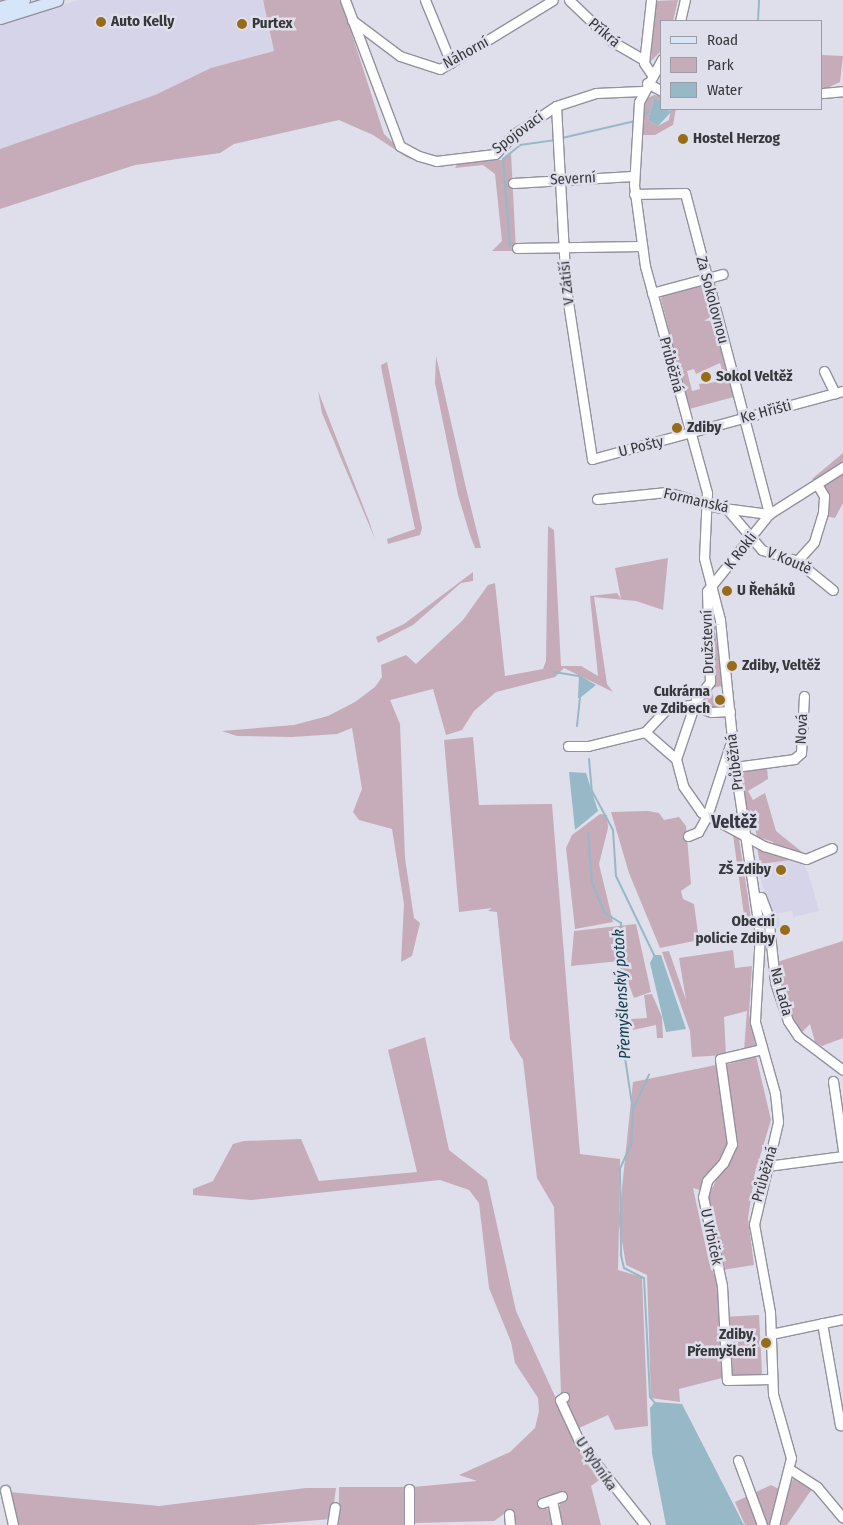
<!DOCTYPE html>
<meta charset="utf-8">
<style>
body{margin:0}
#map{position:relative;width:843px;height:1525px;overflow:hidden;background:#dfdfec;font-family:"Fira Sans Condensed",sans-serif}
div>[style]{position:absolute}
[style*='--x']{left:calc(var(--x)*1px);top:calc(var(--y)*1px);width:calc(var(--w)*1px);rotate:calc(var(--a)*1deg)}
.built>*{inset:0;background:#d5d4e8}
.green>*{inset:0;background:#c5acb8;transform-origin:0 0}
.water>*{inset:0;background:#97b8c7}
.stream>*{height:2px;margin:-1px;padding:0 1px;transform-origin:1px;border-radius:1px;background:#97b8c7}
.roads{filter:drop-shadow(1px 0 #92919d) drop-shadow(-1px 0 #92919d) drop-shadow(0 1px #92919d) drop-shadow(0 -1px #92919d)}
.minor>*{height:9px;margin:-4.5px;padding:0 4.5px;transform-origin:4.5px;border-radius:4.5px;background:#fff}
.major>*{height:11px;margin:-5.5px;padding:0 5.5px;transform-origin:5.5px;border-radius:5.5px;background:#d7e5f8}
.dots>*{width:14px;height:14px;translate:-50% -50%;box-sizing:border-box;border:2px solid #dfdfec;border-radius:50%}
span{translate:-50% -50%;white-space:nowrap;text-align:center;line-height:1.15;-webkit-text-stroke:5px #dfdfec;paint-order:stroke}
.poi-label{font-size:15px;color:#37373c;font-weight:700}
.left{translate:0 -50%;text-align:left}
.right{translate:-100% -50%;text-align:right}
.street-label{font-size:15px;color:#37373c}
.water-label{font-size:16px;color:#124052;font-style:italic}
.quarter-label{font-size:18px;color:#373741;font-weight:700}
.legend{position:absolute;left:660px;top:20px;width:162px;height:90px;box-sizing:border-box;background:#dfdfec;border:1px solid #9c9ca6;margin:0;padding:6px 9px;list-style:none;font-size:15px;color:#37373c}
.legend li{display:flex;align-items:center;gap:10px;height:25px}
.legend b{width:25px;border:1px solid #9c9ca6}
</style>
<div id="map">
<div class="built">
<div style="clip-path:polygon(79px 0,263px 0,274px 51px,211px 68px,155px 95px,0 149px,0 25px)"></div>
<div style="clip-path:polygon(790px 860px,801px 862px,808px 872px,819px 911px,793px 917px,792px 911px,778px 913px,781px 927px,774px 929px,757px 864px)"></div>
</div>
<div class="green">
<div style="clip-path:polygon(263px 0,341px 0,384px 134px,411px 160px,373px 135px,339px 120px,234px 144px,220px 153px,135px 165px,0 209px,0 149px,155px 95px,211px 68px,274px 51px)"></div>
<div style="clip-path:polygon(678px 0,673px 21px,662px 21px,662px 50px,651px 61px,655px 1px)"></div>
<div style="clip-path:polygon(822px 55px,843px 56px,840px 82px,825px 89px,822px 90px)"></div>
<div style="clip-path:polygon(654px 95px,662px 96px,662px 101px,654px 98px,648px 120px,658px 126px,669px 120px,671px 109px,676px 109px,673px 125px,655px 135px,641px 135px,646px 99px)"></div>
<div style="clip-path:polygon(511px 153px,516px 251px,492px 251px,502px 241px,495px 174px,483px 165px,455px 168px,460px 160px,502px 160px)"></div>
<div style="clip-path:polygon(evenodd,703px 283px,734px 397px,689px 409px,661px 299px,663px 294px,703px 283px,720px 363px,725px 381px,699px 384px,700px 389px,692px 391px,687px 371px,694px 369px,696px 374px,720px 363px)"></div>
<div style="clip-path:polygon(436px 356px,466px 488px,481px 548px,475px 548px,470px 535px,458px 495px,435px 383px)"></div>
<div style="clip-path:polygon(387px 362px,422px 528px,420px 535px,388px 544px,387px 539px,415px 529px,382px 372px,381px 365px)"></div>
<div style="clip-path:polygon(318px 391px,369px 521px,375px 539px,322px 413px)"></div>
<div style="clip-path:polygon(843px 453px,843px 503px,835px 518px,825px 516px,827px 497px,812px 479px)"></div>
<div style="clip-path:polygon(548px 526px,554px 530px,561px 666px,581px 666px,598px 676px,590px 596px,617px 593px,621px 599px,615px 568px,668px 558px,663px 610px,636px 601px,594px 597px,607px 684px,613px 692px,564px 668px,555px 677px,496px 692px,474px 711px,462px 730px,446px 735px,433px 689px,390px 700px,400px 724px,405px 858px,414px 918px,420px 923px,412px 956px,401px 962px,404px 904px,392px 829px,359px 820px,353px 812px,362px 789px,352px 728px,337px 734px,292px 737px,237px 736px,222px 731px,294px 725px,328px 716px,355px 702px,375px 687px,382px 677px,381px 665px,406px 655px,416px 664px,463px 620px,488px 585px,495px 583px,505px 676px,543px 669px,546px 661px)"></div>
<div style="clip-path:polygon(473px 572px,473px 581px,461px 583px,413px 625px,378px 643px,376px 637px,404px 624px)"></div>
<div style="clip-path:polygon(708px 594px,723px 675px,722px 686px,711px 688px,717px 710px,699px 704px,711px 678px,714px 649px)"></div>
<div style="clip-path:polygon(473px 737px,479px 805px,552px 804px,580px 1154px,620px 1159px,619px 1217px,633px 1082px,716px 1065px,729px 1141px,723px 1157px,700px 1190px,693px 1188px,709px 1262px,718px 1284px,722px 1378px,679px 1389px,680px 1402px,651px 1398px,647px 1275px,626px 1265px,619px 1224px,618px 1270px,642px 1277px,648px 1426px,615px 1430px,608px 1415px,579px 1428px,561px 1393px,554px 1207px,537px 1178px,523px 1060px,510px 1039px,497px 912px,488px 911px,492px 908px,459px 912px,444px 740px)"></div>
<div style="clip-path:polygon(767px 767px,768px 779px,748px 791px,753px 800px,765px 793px,776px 831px,807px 856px,773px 847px,773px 842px,761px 838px,758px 841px,753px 820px,746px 817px,739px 771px)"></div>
<div style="clip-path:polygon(648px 811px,659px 813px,664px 820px,679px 817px,686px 826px,691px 884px,681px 891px,683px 899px,694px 904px,699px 940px,660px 948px,629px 873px,611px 812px)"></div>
<div style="clip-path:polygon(600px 814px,607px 815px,608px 828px,599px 864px,613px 922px,575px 929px,566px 848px,572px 835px)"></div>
<div style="clip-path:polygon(733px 835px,739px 839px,748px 897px,751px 920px,745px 922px)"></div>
<div style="clip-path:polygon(757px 846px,790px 860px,760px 864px)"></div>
<div style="clip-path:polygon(636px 924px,651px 992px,634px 998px,620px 961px,571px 966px,574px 931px)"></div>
<div style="clip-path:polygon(843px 941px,843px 1038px,822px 1046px,815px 1042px,810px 1024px,800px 1034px,794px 1025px,780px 992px,777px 962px)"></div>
<div style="clip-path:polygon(733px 950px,735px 968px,752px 966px,749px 1014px,756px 1048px,744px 1050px,747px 1011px,724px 1017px,726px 1055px,692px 1057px,690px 1031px,662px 952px,669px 951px,686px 1000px,679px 958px)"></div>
<div style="clip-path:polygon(652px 994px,662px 1017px,663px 1038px,657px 1038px,656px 1025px,633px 1030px,631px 1019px,647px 1018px,644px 995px)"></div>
<div style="clip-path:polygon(425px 1037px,449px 1150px,487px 1180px,516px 1311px,580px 1451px,602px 1478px,591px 1486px,601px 1525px,560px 1525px,560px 1493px,538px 1500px,551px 1513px,553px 1525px,514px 1525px,511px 1509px,494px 1521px,415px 1523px,413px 1487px,477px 1481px,459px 1475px,510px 1452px,535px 1428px,539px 1411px,538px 1398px,515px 1363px,511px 1342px,489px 1288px,479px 1203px,469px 1190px,440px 1180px,251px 1200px,193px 1195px,193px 1189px,213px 1181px,233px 1144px,244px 1141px,301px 1139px,319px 1181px,417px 1172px,388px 1050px)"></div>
<div style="clip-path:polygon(756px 1056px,771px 1120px,755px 1173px,748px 1218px,754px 1265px,722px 1270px,707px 1198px,736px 1142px,725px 1065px)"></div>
<div style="left:759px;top:1315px;width:62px;height:32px;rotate:87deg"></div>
<div style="clip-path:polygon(799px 1477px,812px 1489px,787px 1525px,745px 1525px,735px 1502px,771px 1485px,787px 1493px,793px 1479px)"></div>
<div style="left:405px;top:1487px;width:38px;height:66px;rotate:90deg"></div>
<div style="clip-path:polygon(306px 1488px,336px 1488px,332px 1519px,254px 1525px,17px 1525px,9px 1492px,159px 1506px)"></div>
</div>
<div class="water">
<div style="clip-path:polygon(654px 98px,662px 101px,662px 109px,672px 111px,658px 126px,648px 120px)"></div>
<div style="clip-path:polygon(579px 675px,596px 685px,580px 698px,578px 698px)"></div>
<div style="clip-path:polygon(569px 772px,586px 773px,598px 811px,575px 830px)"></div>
<div style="clip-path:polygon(654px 955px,661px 955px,686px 1029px,666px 1032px,650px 963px)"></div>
<div style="clip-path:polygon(655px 1402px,682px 1404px,744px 1525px,666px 1525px,652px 1453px,650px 1408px)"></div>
</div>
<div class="stream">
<div style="--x:758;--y:21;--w:21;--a:-87"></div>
<div style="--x:641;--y:117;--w:10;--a:-37"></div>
<div style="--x:562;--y:138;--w:75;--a:-13.1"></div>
<div style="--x:510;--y:246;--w:87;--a:-94.6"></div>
<div style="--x:503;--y:159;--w:22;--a:-39"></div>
<div style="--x:520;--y:145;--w:35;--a:-8"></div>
<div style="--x:554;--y:672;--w:25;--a:9"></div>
<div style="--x:577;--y:726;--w:28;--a:-84"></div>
<div style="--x:589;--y:759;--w:32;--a:85"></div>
<div style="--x:592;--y:791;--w:44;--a:61.7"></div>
<div style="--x:613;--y:830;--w:46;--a:86.3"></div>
<div style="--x:616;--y:876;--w:88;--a:64.3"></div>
<div style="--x:588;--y:833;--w:50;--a:85.4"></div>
<div style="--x:592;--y:883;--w:33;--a:67"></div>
<div style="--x:605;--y:913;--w:19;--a:32"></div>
<div style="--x:621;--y:923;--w:115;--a:89.5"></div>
<div style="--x:622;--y:1038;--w:74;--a:81.4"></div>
<div style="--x:633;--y:1111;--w:33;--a:93"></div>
<div style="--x:631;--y:1144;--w:27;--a:114"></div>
<div style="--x:620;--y:1169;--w:86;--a:89.3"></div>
<div style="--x:621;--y:1255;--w:13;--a:77"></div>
<div style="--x:624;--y:1268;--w:22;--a:27"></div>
<div style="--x:644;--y:1278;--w:119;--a:87.1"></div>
<div style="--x:650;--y:1397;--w:8;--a:50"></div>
<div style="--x:633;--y:1109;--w:38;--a:-65"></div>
</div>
<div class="roads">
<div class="minor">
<div style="--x:345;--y:0;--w:156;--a:69.4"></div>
<div style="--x:400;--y:146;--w:21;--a:28"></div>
<div style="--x:419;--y:156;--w:18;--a:16"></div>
<div style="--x:436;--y:161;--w:59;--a:-6.8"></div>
<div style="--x:495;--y:154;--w:28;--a:-46"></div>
<div style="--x:514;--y:134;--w:50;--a:-33.7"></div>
<div style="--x:556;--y:106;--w:42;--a:-18"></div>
<div style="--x:596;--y:93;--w:46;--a:-2.5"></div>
<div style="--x:425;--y:0;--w:68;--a:67.6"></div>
<div style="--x:569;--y:0;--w:61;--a:43.7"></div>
<div style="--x:613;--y:42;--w:36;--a:30"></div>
<div style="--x:651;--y:0;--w:63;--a:96.3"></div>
<div style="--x:644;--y:63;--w:14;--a:56"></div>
<div style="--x:352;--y:20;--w:60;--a:36.9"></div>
<div style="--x:400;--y:56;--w:42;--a:18"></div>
<div style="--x:440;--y:69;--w:132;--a:-31.4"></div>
<div style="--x:680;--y:21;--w:22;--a:-77"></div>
<div style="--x:662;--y:59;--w:49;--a:118.1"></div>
<div style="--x:639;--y:102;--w:83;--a:93.4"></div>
<div style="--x:634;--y:185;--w:82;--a:82.3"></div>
<div style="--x:645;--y:266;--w:235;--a:74.7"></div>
<div style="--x:707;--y:493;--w:65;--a:92.6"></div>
<div style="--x:704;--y:558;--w:64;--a:75.5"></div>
<div style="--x:720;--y:620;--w:148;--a:84.2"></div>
<div style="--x:735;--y:767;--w:169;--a:81.5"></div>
<div style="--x:760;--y:934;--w:88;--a:93.3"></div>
<div style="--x:755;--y:1022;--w:74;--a:74.3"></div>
<div style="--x:775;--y:1093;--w:29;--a:84"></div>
<div style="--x:778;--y:1122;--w:105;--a:103.2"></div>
<div style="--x:754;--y:1224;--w:89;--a:79.7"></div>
<div style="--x:770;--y:1312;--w:82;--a:87.9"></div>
<div style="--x:773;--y:1394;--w:66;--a:74.3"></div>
<div style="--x:791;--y:1458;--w:69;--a:104.2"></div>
<div style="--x:647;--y:83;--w:17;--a:28"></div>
<div style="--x:822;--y:93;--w:21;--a:-5"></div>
<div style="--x:556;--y:106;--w:183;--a:86.9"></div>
<div style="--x:566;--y:289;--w:172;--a:81.3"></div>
<div style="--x:592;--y:459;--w:260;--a:-15.2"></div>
<div style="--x:513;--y:183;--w:120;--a:-3.3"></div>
<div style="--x:634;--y:194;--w:51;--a:-1.1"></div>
<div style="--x:685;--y:193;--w:332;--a:75.3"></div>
<div style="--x:769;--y:514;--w:99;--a:128.8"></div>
<div style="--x:707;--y:591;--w:91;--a:88.1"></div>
<div style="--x:710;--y:682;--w:23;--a:128"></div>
<div style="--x:696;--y:700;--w:62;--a:108.7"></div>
<div style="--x:676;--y:759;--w:28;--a:75"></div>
<div style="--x:683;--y:786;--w:32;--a:55"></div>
<div style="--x:701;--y:812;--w:72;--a:28.4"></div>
<div style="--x:764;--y:846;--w:44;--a:17.2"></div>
<div style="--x:806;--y:859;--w:28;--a:-23"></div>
<div style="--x:517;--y:248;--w:124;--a:-0.9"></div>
<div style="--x:652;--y:293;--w:73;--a:-15"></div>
<div style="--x:824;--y:371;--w:25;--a:64"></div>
<div style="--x:597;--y:499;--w:70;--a:-5.7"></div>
<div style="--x:667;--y:492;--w:51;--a:17"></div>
<div style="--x:716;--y:507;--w:53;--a:7.5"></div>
<div style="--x:769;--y:514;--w:88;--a:-32.4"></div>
<div style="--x:727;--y:509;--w:54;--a:49.5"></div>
<div style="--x:762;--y:550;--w:37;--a:17"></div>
<div style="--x:797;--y:561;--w:46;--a:38.9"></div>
<div style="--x:797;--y:561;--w:25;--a:-48"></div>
<div style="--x:814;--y:542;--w:31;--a:-73"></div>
<div style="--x:823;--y:512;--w:16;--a:-86"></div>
<div style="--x:824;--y:496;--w:14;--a:-120"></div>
<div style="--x:645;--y:732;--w:41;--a:41.1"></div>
<div style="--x:568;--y:746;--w:20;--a:0"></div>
<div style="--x:588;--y:746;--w:59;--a:-13.8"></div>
<div style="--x:645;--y:732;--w:33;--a:-47"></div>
<div style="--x:667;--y:708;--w:24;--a:-7"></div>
<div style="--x:691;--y:705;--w:21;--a:19"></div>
<div style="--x:711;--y:712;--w:19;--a:-3"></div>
<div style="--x:735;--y:767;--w:60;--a:-7.7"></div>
<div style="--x:794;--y:759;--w:9;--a:-41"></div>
<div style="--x:801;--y:753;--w:57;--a:-87"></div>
<div style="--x:688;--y:836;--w:11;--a:-22"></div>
<div style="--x:698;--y:832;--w:18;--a:-61"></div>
<div style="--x:707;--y:816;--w:81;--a:-72"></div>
<div style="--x:755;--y:898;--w:6;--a:-9"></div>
<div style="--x:761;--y:897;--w:19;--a:69"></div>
<div style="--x:768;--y:915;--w:67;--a:84"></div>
<div style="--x:775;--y:982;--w:41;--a:71.6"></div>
<div style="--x:788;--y:1021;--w:18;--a:56"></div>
<div style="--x:798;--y:1036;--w:56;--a:37.1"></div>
<div style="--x:762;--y:1049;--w:43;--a:166.6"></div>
<div style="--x:720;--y:1059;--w:86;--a:82"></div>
<div style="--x:732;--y:1144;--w:21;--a:115"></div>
<div style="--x:723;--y:1163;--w:24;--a:132"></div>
<div style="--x:707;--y:1181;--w:16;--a:104"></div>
<div style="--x:703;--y:1197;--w:91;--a:77.9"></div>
<div style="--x:722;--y:1286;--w:94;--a:87"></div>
<div style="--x:727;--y:1380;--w:44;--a:-1.3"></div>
<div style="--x:833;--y:1081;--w:70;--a:81.8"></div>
<div style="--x:767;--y:1166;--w:77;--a:-7.5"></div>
<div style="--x:822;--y:1323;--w:104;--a:80"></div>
<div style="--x:771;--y:1334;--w:74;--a:-11.8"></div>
<div style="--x:564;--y:1397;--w:5;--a:143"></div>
<div style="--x:560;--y:1400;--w:47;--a:65.1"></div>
<div style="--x:580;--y:1443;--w:105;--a:51.6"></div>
<div style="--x:738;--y:1460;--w:69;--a:69.7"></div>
<div style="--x:791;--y:1470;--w:31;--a:33"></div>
<div style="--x:817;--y:1487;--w:40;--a:50"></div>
<div style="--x:409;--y:1489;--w:36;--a:90"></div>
<div style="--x:5;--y:1490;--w:36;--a:77"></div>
<div style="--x:552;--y:1500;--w:25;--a:79"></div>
<div style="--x:542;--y:1503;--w:21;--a:-19"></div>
<div style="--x:509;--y:1514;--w:11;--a:85"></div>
<div style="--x:332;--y:1525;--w:18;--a:-81"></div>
</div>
<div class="major">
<div style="--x:0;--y:7;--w:25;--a:-16"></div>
<div style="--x:0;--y:18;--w:60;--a:-17.5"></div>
</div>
</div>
<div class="dots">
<div style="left:101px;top:22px;background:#976c19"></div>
<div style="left:242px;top:24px;background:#976c19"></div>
<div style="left:683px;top:139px;background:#976c19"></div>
<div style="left:706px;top:377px;background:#976c19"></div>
<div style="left:677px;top:428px;background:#976c19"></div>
<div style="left:727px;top:591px;background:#976c19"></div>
<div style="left:732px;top:666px;background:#976c19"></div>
<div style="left:720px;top:700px;background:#976c19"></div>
<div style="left:781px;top:870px;background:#976c19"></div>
<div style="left:785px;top:930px;background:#976c19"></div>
<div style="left:766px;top:1343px;background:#976c19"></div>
</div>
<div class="poi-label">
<span class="left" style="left:111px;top:22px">Auto Kelly</span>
<span class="left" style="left:252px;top:24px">Purtex</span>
<span class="left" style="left:693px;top:139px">Hostel Herzog</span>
<span class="left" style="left:716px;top:377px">Sokol Veltěž</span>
<span class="left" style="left:687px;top:428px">Zdiby</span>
<span class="left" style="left:737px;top:591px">U Řeháků</span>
<span class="left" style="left:742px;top:666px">Zdiby, Veltěž</span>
<span class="right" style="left:710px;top:700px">Cukrárna<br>ve Zdibech</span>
<span class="right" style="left:771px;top:870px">ZŠ Zdiby</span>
<span class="right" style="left:775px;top:930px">Obecní<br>policie Zdiby</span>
<span class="right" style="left:756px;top:1343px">Zdiby,<br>Přemyšlení</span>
</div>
<div class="street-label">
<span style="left:604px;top:33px;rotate:40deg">Příkrá</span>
<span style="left:466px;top:53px;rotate:-29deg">Náhorní</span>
<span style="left:518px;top:133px;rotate:-37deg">Spojovací</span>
<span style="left:573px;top:179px;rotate:-3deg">Severní</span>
<span style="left:567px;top:283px;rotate:-96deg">V Zátiší</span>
<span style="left:712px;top:300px;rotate:75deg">Za Sokolovnou</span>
<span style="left:671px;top:365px;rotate:75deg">Průběžná</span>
<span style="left:766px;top:412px;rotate:-15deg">Ke Hřišti</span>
<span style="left:641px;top:447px;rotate:-14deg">U Pošty</span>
<span style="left:696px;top:501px;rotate:13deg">Formanská</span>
<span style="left:741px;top:551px;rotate:-52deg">K Rokli</span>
<span style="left:789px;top:561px;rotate:23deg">V Koutě</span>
<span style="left:708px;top:642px;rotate:-92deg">Družstevní</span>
<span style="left:802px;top:729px;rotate:-87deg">Nová</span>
<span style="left:735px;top:762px;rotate:-97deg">Průběžná</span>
<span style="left:781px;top:992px;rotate:75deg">Na Lada</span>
<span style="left:765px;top:1174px;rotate:-74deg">Průběžná</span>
<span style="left:711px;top:1237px;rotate:78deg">U Vrbiček</span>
<span style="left:596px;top:1464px;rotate:56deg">U Rybníka</span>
</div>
<div class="water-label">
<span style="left:622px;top:994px;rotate:-93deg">Přemyšlenský potok</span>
</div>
<div class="quarter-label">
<span style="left:734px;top:822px">Veltěž</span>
</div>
<ul class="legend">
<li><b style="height:6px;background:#d7e5f8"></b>Road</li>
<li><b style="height:14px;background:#c5acb8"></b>Park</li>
<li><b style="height:14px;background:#97b8c7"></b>Water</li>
</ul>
</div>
